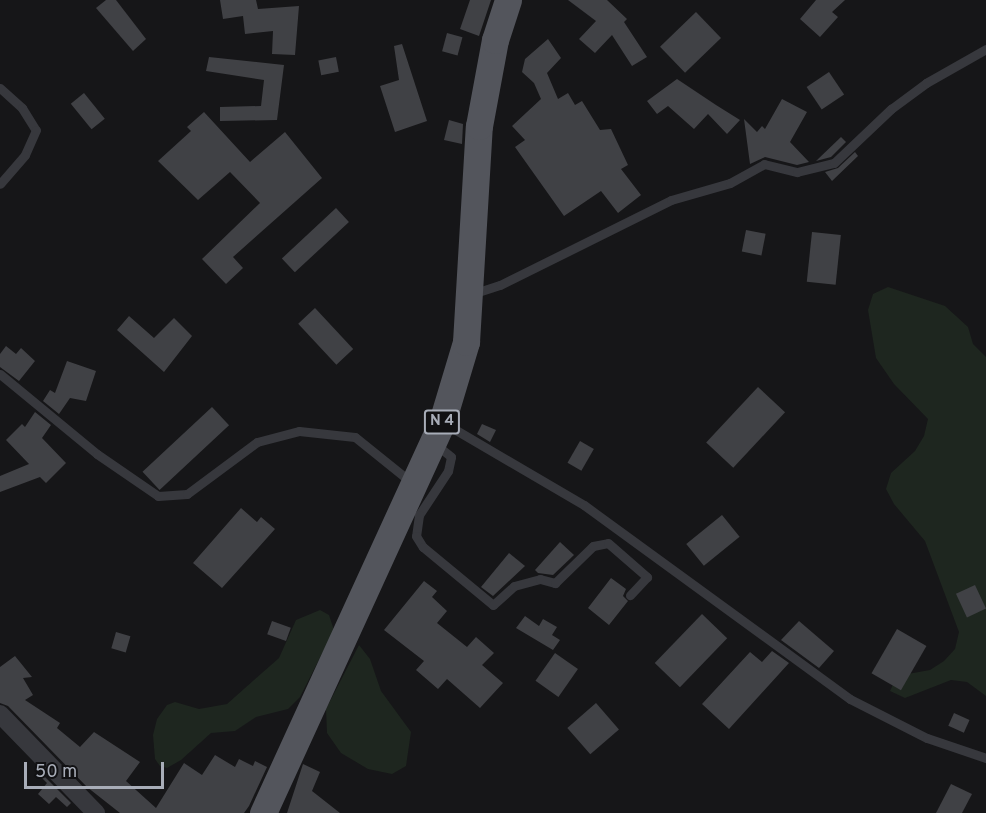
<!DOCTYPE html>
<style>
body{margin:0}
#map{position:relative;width:986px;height:813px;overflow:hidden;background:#161618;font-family:Overpass,sans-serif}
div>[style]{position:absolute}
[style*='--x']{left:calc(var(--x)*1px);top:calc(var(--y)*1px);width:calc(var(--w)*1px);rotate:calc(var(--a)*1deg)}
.green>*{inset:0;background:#1e261f}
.building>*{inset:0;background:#404145;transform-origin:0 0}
.lane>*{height:9px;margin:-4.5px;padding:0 4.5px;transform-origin:4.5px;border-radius:4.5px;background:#37383d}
.street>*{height:18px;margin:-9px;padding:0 9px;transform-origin:9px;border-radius:9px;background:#37383d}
.primary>*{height:27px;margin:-13.5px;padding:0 13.5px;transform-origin:13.5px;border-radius:13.5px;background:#53555c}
span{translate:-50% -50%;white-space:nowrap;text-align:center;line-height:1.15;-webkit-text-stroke:4.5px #111113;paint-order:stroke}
.shield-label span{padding:2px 4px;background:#111113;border:2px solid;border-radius:4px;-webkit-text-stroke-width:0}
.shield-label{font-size:15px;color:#a8adb8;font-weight:700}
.scale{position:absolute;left:24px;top:762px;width:140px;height:27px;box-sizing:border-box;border:3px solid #a8adb8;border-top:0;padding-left:8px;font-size:18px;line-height:21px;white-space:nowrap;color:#a8adb8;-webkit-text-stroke:4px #111113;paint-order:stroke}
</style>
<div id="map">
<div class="green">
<div style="clip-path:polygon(888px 287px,945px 306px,968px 327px,973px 344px,986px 357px,986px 696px,967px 682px,951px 680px,905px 698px,890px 691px,897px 676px,930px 670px,944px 661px,955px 649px,959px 632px,925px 541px,894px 504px,886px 489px,891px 473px,915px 451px,924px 436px,928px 419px,894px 384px,876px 358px,868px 310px,873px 294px)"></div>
<div style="clip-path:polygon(320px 610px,329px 615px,334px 630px,300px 697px,288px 709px,256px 717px,235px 731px,211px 733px,181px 760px,167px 768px,160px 766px,155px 759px,153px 735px,157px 719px,167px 705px,175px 702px,199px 709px,227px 704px,279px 658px,296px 620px)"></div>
<div style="clip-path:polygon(359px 645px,370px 659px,381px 691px,411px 732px,406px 766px,392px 774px,368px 769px,341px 753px,327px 733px,326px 709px)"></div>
</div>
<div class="building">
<div style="clip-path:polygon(106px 0,116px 0,146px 39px,133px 51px,96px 8px)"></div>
<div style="clip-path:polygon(220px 0,256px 0,258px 9px,299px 6px,295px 55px,272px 54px,273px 31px,245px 34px,243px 16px,223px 19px)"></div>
<div style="clip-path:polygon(470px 0,491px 0,479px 36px,460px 29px)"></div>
<div style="clip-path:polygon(568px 0,607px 0,627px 19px,624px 22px,647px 57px,632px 66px,612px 35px,595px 53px,579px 39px,596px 21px)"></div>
<div style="clip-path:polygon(816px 0,845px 0,832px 12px,838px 17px,820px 37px,800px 19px)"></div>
<div style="left:696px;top:12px;width:36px;height:50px;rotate:46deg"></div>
<div style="left:447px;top:33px;width:16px;height:19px;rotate:15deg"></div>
<div style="clip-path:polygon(548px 39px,561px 58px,547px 73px,558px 99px,568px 93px,575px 105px,582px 101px,600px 130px,611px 129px,628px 165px,621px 169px,641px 195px,618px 213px,601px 191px,564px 216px,515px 147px,525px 140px,512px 126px,541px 99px,534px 83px,522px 72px,525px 59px)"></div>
<div style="clip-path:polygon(402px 44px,427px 121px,395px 132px,380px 86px,399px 80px,394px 46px)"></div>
<div style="clip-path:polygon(209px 57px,284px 65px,277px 120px,220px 121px,220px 107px,261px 106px,264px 80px,206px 71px)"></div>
<div style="left:336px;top:57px;width:15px;height:18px;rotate:79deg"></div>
<div style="left:829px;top:72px;width:27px;height:27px;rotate:56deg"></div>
<div style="clip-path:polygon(677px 79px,716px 105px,740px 120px,727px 134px,708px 114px,694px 129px,668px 106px,657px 114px,647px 101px)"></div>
<div style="left:84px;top:93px;width:33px;height:17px;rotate:51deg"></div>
<div style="clip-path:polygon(782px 99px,807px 112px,790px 142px,809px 162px,797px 165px,765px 157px,750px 164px,744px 119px,757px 132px,762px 126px,765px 129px)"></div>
<div style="clip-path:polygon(204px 112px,250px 162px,285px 132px,322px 178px,233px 257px,243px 268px,226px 284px,202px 259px,260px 203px,230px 172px,198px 200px,158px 161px,191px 131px,187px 127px)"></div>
<div style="clip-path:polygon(449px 120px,463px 124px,462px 144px,444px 140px)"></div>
<div style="clip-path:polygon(841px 137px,846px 142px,831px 157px,816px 161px)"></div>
<div style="clip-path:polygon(855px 152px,858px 156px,832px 181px,825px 172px,838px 168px)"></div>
<div style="left:336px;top:208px;width:19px;height:74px;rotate:47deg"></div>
<div style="left:746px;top:230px;width:20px;height:22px;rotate:11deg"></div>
<div style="left:812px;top:232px;width:29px;height:50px;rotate:6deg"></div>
<div style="left:315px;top:308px;width:56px;height:23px;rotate:47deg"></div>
<div style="clip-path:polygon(129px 316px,154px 338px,174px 318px,192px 336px,164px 372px,117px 330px)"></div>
<div style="clip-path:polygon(6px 346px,16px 354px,21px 348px,35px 361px,19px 381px,0 367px,0 354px)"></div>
<div style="clip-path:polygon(67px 361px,96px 371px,86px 401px,70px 398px,59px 414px,43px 401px,50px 390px,55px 393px)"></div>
<div style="left:758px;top:387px;width:37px;height:76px;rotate:43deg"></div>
<div style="left:212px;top:407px;width:25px;height:95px;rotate:47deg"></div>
<div style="clip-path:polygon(35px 412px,51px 425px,42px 438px,66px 463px,46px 483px,40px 477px,0 492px,0 476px,29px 464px,6px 440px,22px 424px,25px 427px)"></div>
<div style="clip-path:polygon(482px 424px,496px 430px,490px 442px,477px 434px)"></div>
<div style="left:580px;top:441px;width:16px;height:25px;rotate:30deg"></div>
<div style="clip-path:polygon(241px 508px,257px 522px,261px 517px,275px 529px,222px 588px,193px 563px)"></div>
<div style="left:722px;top:515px;width:28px;height:46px;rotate:51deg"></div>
<div style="clip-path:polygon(560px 542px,574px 555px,553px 575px,538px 573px,535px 570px)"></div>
<div style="clip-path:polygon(509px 553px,525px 566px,493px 596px,481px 587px)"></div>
<div style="clip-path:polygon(611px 578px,626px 589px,623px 596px,628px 601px,609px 625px,588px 608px)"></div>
<div style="clip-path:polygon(424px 581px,437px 591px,432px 597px,447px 611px,437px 623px,467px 647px,476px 637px,494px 653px,482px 665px,503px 683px,480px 708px,447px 679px,438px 689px,416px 670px,424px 661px,384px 630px)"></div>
<div style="left:975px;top:585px;width:26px;height:21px;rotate:65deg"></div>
<div style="left:702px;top:614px;width:35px;height:68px;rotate:44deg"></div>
<div style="clip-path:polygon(525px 616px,539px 626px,543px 619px,557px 627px,552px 635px,560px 640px,553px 650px,516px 628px)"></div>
<div style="left:272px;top:621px;width:20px;height:14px;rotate:20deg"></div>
<div style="clip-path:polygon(799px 621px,834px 651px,819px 668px,781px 640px)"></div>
<div style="left:897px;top:629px;width:34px;height:51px;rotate:30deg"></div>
<div style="left:116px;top:632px;width:15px;height:17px;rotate:16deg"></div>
<div style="clip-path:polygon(772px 651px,789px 663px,729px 729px,702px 704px,750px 652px,762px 662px)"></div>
<div style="left:555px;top:653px;width:28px;height:34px;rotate:35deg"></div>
<div style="clip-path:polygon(15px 656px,32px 677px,23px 678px,33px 695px,25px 700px,60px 723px,57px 728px,80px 747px,94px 732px,140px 762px,126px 781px,156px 808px,184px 763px,202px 775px,215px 755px,235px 767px,239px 759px,253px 766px,255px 761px,267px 767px,249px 806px,244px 813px,120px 813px,87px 787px,8px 706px,0 703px,0 667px)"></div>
<div style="left:596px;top:703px;width:35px;height:38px;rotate:49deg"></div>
<div style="left:954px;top:713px;width:17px;height:14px;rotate:24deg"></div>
<div style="clip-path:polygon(303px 764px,320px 772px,312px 791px,340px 813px,287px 813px)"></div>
<div style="clip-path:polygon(42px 774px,71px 803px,67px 807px,56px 797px,49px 804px,38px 794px,47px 783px,40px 776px)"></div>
<div style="clip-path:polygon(951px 784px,972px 794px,962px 813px,936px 813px)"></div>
</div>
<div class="lane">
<div style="--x:0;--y:88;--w:30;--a:42"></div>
<div style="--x:22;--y:108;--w:26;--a:58"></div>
<div style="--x:36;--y:130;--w:27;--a:114"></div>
<div style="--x:25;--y:155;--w:38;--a:131"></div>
<div style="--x:472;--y:294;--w:29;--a:-18"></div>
<div style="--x:500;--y:285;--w:191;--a:-26.4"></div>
<div style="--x:671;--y:200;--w:61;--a:-16.1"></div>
<div style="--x:730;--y:183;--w:39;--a:-29"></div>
<div style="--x:764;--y:164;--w:34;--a:14"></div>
<div style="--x:797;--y:172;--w:38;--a:-14"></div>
<div style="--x:834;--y:163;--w:79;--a:-43.5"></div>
<div style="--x:891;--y:109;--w:44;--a:-36.6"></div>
<div style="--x:926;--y:83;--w:69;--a:-29.5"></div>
<div style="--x:0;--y:374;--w:126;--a:39.5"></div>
<div style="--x:97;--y:454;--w:74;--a:34.5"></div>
<div style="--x:158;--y:496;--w:29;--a:-4"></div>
<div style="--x:187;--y:494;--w:87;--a:-36.6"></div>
<div style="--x:257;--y:442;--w:43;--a:-14.7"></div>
<div style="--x:299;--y:431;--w:56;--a:6.1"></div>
<div style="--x:355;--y:437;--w:73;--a:38.9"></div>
<div style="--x:444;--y:423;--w:162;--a:30.4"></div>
<div style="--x:584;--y:505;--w:329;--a:36.1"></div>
<div style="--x:850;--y:699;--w:86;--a:26.9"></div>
<div style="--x:927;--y:738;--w:62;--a:18.7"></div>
<div style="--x:434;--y:443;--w:22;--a:39"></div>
<div style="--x:451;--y:457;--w:14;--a:102"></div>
<div style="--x:448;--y:471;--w:53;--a:123.4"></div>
<div style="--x:419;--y:515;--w:21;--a:98"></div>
<div style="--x:416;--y:536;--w:13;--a:58"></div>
<div style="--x:423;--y:547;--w:91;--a:39.6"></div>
<div style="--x:493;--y:605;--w:28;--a:-42"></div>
<div style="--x:514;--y:586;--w:27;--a:-15"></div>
<div style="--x:540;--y:579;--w:16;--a:15"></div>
<div style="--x:555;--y:583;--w:53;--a:-44.2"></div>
<div style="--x:593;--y:546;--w:15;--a:-11"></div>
<div style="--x:608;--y:543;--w:52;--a:41.1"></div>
<div style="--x:647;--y:577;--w:25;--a:133"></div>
</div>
<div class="street">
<div style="--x:0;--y:714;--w:138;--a:45.9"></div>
</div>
<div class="primary">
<div style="--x:263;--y:813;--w:430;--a:-65.4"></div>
<div style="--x:442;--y:422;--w:84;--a:-73.3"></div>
<div style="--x:466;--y:342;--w:216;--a:-86.6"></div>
<div style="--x:479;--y:126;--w:87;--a:-79.5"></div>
<div style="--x:495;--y:40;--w:42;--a:-72"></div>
</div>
<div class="shield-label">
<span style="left:442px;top:422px">N 4</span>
</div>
<div class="scale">50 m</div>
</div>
